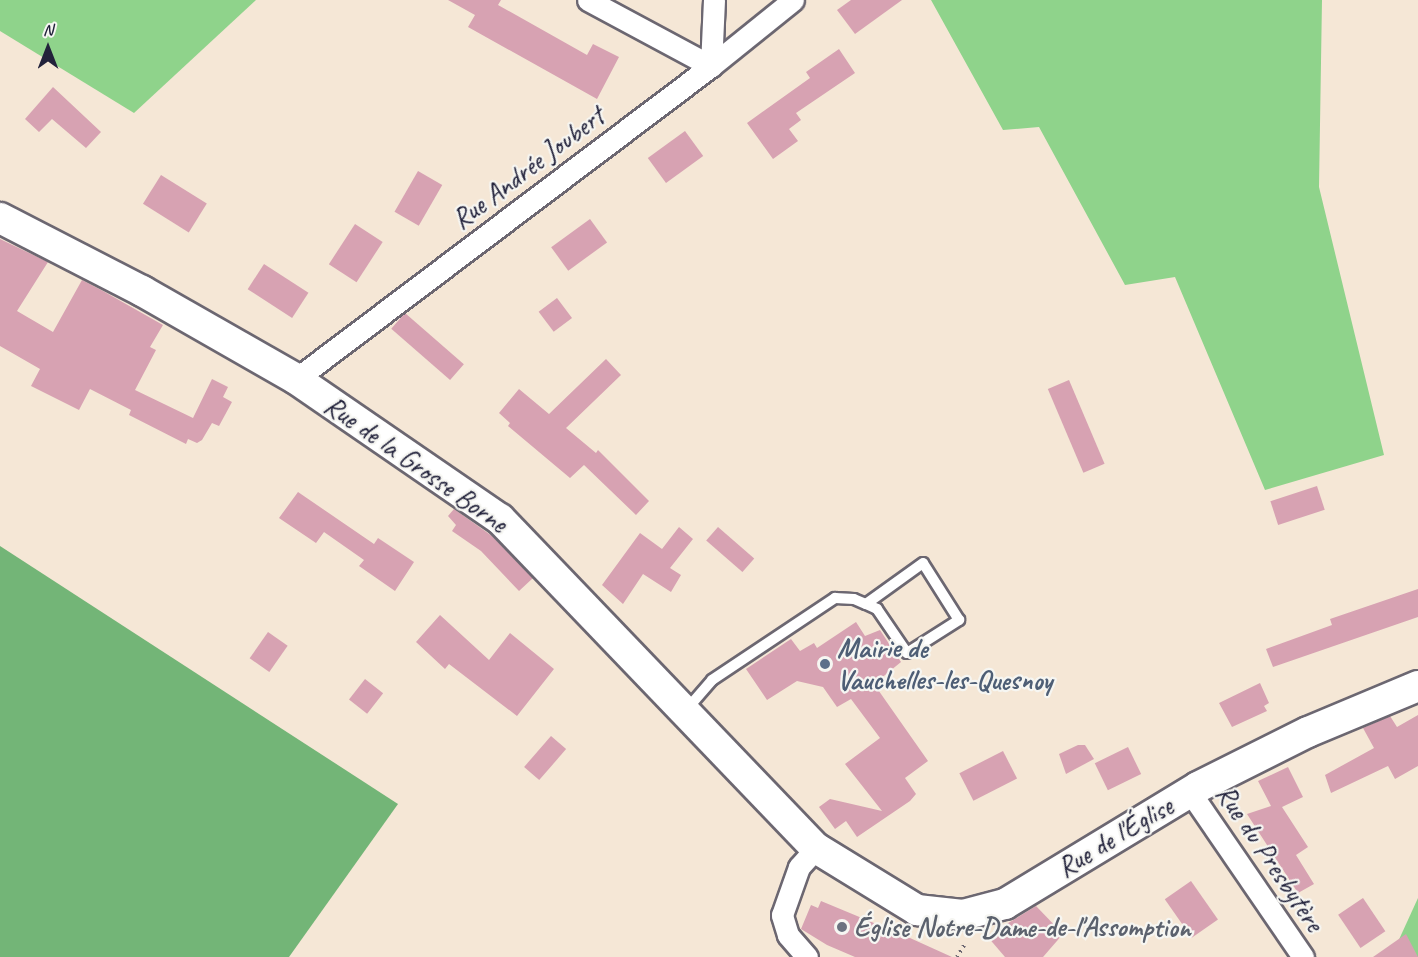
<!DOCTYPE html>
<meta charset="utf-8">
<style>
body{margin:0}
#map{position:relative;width:1418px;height:957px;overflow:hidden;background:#f5e7d6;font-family:Caveat,sans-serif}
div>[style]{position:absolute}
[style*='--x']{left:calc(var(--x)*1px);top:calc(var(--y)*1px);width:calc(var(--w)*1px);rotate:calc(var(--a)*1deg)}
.green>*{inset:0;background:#8fd38b}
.forest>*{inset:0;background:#73b577}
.building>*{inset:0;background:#d7a2b2;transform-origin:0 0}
.path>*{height:4px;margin-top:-2px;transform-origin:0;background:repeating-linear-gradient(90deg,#6c6771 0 1.5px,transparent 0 6px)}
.roads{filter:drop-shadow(2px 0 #6c6771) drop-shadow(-2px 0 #6c6771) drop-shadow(0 2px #6c6771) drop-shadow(0 -2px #6c6771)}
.lane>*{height:10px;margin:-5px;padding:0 5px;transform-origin:5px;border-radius:5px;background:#fff}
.street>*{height:21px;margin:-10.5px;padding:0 10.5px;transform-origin:10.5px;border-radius:10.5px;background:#fff}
.secondary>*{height:30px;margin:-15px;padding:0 15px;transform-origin:15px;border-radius:15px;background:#fff}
.dots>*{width:16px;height:16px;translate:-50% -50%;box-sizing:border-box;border:3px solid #f6f6f2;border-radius:50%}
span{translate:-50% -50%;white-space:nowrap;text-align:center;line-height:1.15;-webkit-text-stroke:4.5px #f6f6f2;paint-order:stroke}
.street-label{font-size:28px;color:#22223b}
.service-label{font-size:28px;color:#4e5e75;font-weight:700}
.left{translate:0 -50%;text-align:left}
.worship-label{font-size:28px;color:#5b616d;font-weight:700}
.north{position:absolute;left:18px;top:18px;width:60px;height:60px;-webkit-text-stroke:4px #f6f6f2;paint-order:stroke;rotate:0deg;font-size:16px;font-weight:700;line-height:24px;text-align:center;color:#22223b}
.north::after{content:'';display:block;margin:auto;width:21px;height:27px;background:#22223b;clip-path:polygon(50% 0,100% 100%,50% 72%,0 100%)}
</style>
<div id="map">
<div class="green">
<div style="clip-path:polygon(0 0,256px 0,134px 113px,0 31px)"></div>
<div style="clip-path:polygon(931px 0,1322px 0,1319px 187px,1384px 455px,1265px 490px,1175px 277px,1125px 285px,1039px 127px,1003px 130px)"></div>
<div style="clip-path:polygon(1418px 898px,1418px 957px,1391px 957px)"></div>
</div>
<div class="forest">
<div style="clip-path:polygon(0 546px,398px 804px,289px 957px,0 957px)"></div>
</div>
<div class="building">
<div style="clip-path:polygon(448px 0,501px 0,498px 5px,587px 55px,593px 44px,619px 57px,597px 99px,468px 27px,475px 15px)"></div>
<div style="clip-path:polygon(851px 0,902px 0,855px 34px,837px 10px)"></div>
<div style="clip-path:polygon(839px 49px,855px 73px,796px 113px,801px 120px,789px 129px,798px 141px,773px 159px,747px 123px,810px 78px,806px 72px)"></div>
<div style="clip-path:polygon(53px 87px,101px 132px,86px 148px,52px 119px,39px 132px,25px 119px)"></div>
<div style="left:685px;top:131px;width:31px;height:46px;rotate:54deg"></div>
<div style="left:418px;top:171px;width:28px;height:47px;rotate:30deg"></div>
<div style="left:161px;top:175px;width:54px;height:34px;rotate:32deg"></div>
<div style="left:590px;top:219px;width:29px;height:48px;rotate:54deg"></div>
<div style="left:355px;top:224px;width:33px;height:48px;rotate:33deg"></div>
<div style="clip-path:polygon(0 239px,48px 262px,17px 311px,53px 332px,82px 280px,103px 291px,163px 325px,150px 347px,156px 350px,135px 390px,193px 418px,212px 379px,228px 387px,223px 397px,232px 402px,219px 426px,212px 423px,202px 440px,197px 443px,188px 439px,186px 444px,129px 415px,131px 410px,90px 389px,79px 410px,31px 386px,40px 369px,0 346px)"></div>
<div style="left:264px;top:264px;width:53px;height:30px;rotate:33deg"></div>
<div style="left:557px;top:298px;width:25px;height:23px;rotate:53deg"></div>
<div style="left:405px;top:313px;width:78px;height:21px;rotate:41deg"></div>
<div style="clip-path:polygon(606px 359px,621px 375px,566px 428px,596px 453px,598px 450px,649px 501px,636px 515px,584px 465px,570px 478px,508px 426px,510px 423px,499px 413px,519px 389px,549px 414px)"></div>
<div style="left:1069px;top:380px;width:91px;height:23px;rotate:67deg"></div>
<div style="left:1317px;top:486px;width:25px;height:49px;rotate:72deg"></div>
<div style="clip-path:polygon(298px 492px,374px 544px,378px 538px,414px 562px,395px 591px,359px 566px,364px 560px,324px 532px,316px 543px,279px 518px)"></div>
<div style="clip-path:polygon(454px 509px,492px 536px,533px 578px,519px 591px,481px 551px,452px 531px,456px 525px,448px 516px)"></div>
<div style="clip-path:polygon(679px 527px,693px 539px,670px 568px,681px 575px,671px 592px,643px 574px,623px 604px,602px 585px,640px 533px,662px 549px)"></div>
<div style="left:718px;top:527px;width:48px;height:18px;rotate:41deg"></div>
<div style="clip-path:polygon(1418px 589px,1418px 617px,1273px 667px,1266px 649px,1332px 625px,1330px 619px)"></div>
<div style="clip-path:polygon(440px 615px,489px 660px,510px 633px,554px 669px,517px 716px,449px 664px,445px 669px,416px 642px)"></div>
<div style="clip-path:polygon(856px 622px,865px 636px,880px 630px,901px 662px,874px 684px,928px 761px,905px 778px,916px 794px,910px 801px,857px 837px,846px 821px,835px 829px,819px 807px,830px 799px,882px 811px,845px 764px,880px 738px,851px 699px,837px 707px,823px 687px,797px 681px,767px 700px,746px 669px,791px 639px,800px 651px,814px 643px,817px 648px)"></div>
<div style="left:268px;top:632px;width:24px;height:32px;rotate:35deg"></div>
<div style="left:365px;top:679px;width:23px;height:26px;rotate:38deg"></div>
<div style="clip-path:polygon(1260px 683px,1269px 703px,1264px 706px,1267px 711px,1232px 727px,1219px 703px)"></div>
<div style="clip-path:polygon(1418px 715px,1418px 766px,1395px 779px,1388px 766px,1331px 793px,1325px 775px,1374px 748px,1363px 728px,1390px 716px,1397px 727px)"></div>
<div style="left:551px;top:736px;width:20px;height:41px;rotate:41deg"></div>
<div style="clip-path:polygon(1078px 745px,1085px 745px,1094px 759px,1066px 774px,1059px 754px)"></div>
<div style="left:1128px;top:747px;width:30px;height:37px;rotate:64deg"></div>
<div style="left:1003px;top:751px;width:31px;height:49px;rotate:63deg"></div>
<div style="clip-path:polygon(1288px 767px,1303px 797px,1282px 807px,1308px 847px,1296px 855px,1314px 884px,1298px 893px,1247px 814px,1271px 806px,1258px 781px)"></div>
<div style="left:1191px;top:881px;width:47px;height:32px;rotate:55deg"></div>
<div style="left:1363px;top:898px;width:40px;height:30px;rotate:56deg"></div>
<div style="clip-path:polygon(821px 901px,910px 938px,952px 957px,855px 957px,827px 945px,801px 929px,811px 905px,818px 908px)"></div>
<div style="clip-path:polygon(1036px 906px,1063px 934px,1043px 957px,1005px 957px,987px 936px)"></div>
<div style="clip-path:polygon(1406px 934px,1418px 957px,1373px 957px)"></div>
</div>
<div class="path">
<div style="--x:957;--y:957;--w:17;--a:-59"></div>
</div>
<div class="roads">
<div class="lane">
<div style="--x:687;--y:709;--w:38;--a:-49"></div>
<div style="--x:712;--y:680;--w:148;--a:-33.7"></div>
<div style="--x:835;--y:598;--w:19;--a:3"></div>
<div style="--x:854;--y:599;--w:13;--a:23"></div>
<div style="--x:866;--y:604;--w:12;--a:24"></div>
<div style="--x:877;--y:609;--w:53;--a:55.7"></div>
<div style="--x:907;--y:653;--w:62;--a:-32.4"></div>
<div style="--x:959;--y:620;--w:67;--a:-122.3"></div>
<div style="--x:923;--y:563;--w:70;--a:144.3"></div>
</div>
<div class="street">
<div style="--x:588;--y:0;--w:140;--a:28.2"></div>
<div style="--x:711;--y:66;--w:66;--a:-87.4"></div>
<div style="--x:296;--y:379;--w:520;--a:-37.02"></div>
<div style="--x:711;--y:66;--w:105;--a:-38.8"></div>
<div style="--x:1190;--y:792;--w:200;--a:55.6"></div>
<div style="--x:807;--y:957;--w:29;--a:-131"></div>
<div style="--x:788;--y:935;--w:21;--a:-107"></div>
<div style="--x:782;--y:915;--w:51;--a:-70.5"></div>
<div style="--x:799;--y:867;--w:25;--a:-48"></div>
</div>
<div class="secondary">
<div style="--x:0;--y:218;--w:160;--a:27.2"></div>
<div style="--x:142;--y:291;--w:177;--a:29.7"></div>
<div style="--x:296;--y:379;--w:247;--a:34.5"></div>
<div style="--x:500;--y:519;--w:456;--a:46.2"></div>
<div style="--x:816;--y:848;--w:119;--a:31.5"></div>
<div style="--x:917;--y:910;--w:46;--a:6.2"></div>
<div style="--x:963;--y:915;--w:43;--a:-14.7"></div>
<div style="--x:1005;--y:904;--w:226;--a:-31.2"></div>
<div style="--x:1198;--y:787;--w:123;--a:-26.6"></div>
<div style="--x:1308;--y:732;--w:119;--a:-22.7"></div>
</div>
</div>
<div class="dots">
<div style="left:825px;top:664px;background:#5c6f8a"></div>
<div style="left:842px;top:927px;background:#6b7280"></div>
</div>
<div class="street-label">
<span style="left:528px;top:168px;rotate:-37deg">Rue Andrée Joubert</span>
<span style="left:416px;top:464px;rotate:35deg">Rue de la Grosse Borne</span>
<span style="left:1115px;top:837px;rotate:-31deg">Rue de l'Église</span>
<span style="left:1270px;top:858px;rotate:56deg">Rue du Presbytère</span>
</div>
<div class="service-label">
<span class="left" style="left:837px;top:664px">Mairie de<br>Vauchelles-les-Quesnoy</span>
</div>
<div class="worship-label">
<span class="left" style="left:854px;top:927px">Église Notre-Dame-de-l'Assomption</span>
</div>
<div class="north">N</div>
</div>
